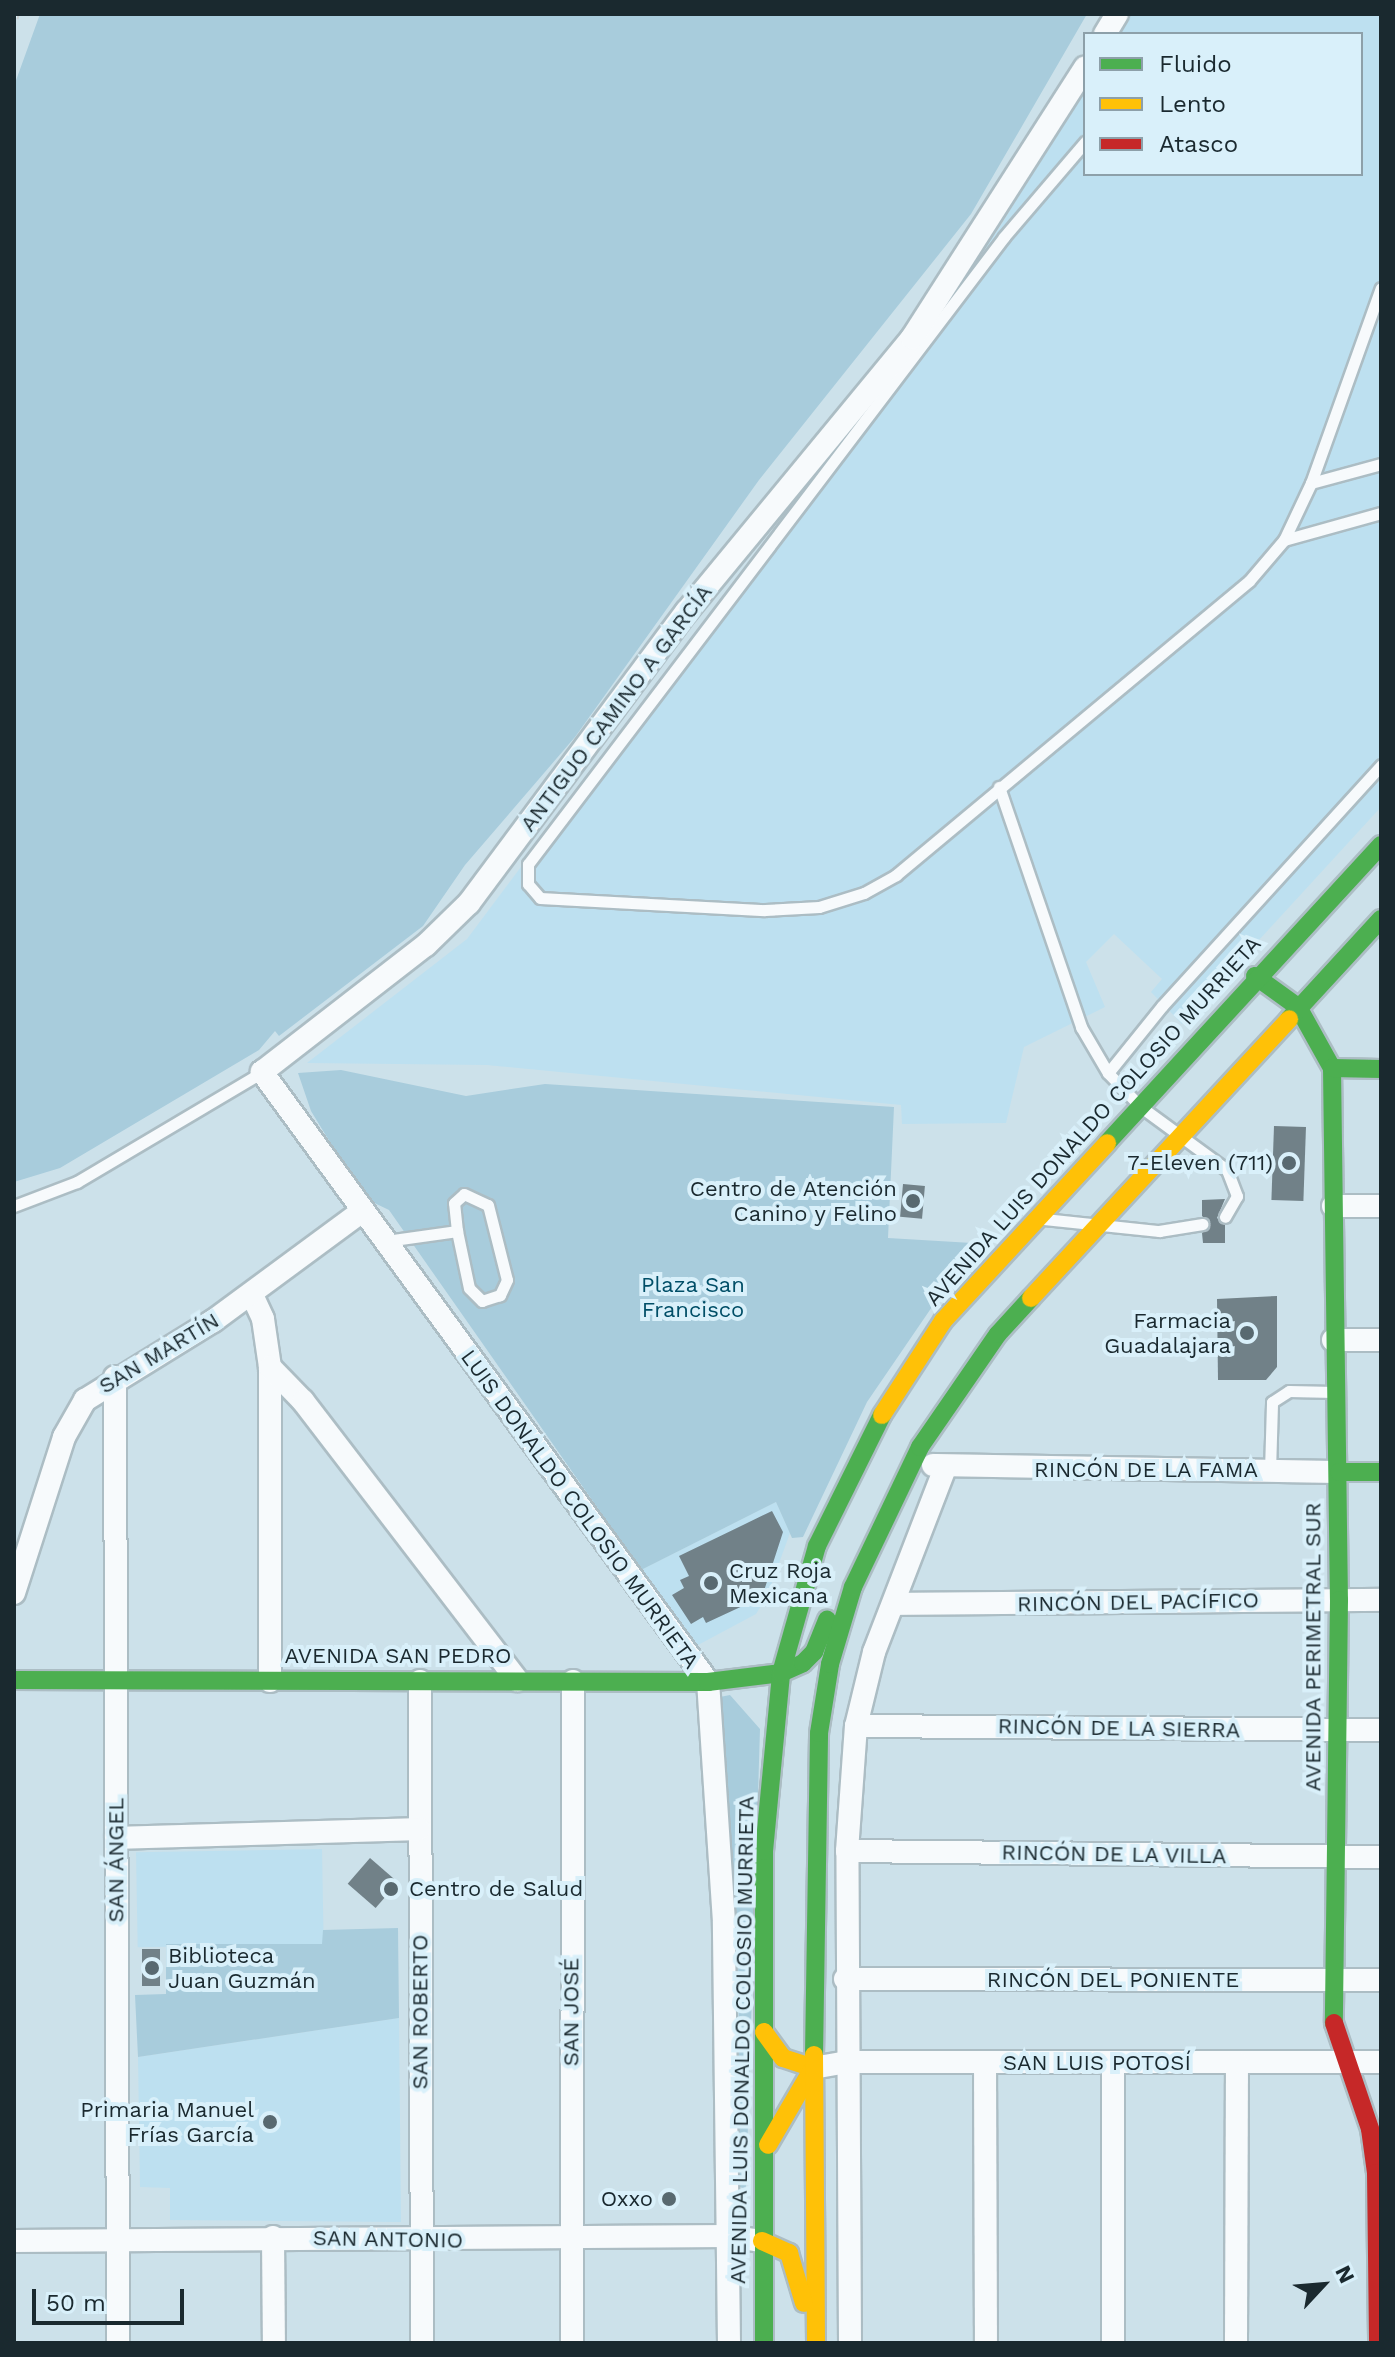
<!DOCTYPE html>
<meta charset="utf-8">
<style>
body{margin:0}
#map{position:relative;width:1395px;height:2357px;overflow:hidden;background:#cce1ea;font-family:"Work Sans",sans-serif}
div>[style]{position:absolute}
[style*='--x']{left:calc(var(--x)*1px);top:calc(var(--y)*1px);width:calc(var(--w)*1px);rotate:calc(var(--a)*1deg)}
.built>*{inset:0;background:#bde0f0;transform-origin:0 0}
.green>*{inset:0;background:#a8ccdc}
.building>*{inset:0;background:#718188;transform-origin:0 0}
.roads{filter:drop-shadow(2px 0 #acbdc4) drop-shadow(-2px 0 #acbdc4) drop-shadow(0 2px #acbdc4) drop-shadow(0 -2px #acbdc4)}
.lane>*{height:11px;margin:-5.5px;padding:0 5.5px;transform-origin:5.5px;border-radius:5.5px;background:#f7fafc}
.street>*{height:22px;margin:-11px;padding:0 11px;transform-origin:11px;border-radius:11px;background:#f7fafc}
.fast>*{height:18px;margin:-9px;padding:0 9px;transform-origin:9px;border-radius:9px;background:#4caf50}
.slow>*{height:18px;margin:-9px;padding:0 9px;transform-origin:9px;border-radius:9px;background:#ffc107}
.jam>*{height:18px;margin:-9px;padding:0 9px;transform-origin:9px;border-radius:9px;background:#c62828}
.rail>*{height:9px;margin-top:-4.5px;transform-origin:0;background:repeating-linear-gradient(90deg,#d9f0fa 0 18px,#c9ced1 0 36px);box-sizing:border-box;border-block:2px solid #c9ced1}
.dots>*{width:22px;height:22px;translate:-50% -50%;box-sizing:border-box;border:4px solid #d9f0fa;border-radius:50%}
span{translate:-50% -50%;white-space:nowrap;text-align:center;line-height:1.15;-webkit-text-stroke:8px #d9f0fa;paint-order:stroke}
.street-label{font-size:22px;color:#1a292f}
.poi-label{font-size:22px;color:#1a292f}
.right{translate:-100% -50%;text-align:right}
.left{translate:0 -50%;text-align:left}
.park-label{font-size:22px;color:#004e67}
.frame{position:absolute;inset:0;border:16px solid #1a292f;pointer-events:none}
.legend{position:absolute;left:1083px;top:32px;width:280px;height:144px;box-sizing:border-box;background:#d9f0fa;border:2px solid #8da0a9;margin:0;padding:10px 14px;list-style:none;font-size:24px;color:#1a292f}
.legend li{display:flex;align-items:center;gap:16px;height:40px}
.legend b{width:40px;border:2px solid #8da0a9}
.north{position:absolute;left:1283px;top:2245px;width:80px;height:80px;-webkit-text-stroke:6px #d9f0fa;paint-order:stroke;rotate:64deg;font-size:22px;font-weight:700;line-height:32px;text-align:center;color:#1a292f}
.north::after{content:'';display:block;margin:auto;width:28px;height:36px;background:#1a292f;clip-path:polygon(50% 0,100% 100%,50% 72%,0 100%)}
.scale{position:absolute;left:32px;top:2289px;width:152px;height:36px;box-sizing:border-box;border:4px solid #1a292f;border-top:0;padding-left:10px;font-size:24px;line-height:28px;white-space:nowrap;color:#1a292f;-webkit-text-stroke:6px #d9f0fa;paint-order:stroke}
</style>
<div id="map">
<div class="built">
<div style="clip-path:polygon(1130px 14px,1381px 14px,1381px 807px,1182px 1024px,1151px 992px,1162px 979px,1114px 934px,1086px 962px,1105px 1007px,1024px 1047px,1006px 1123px,902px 1124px,901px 1105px,487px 1065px,307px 1063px,467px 939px,998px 230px,1085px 87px,1085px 174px,1361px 174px,1361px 34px,1117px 34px)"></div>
<div style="clip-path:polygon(776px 1502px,790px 1533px,767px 1596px,756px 1614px,698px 1645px,641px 1570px)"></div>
<div style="left:322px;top:1849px;width:95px;height:186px;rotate:89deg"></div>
<div style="clip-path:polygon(399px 2018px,401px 2222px,170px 2220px,170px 2188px,140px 2187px,138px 2057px)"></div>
</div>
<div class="green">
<div style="clip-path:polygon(40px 14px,1087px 14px,971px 214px,759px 480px,575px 737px,465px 865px,423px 926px,279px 1036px,275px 1031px,259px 1050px,60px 1168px,14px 1182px,14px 86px)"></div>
<div style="clip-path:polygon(341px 1070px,466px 1096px,545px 1084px,894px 1107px,888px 1238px,972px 1243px,977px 1254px,934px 1304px,867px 1402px,803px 1537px,792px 1538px,776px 1502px,641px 1570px,389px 1210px,364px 1198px,311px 1111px,298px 1073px)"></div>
<div style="clip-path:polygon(730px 1695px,760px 1729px,746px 2189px,740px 2187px,740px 2177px,738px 1948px,717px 1711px,720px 1697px)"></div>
<div style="clip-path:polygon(398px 1928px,399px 2018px,138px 2057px,135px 1995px,166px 1994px,166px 1944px,322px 1944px,323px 1930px)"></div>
</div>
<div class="building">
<div style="left:1274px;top:1126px;width:32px;height:74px;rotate:2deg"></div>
<div style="left:903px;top:1184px;width:22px;height:33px;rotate:5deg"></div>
<div style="clip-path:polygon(1225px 1199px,1217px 1218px,1225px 1225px,1225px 1243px,1203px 1243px,1202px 1233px,1210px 1223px,1202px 1216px,1202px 1200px)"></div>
<div style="clip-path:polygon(1277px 1296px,1277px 1367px,1266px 1380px,1218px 1380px,1217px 1299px)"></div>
<div style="clip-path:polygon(772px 1511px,783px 1532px,762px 1597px,706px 1623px,703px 1617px,691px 1624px,672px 1595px,684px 1588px,680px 1580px,689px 1576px,679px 1556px)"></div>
<div style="left:370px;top:1858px;width:37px;height:34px;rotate:41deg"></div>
<div style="left:142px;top:1949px;width:18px;height:37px"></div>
</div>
<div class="roads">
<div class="lane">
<div style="--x:1085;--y:142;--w:125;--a:130.5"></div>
<div style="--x:1004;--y:237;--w:787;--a:127.2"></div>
<div style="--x:528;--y:864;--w:20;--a:90"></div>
<div style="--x:528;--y:884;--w:18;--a:49"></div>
<div style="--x:540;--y:898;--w:225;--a:3.1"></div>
<div style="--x:765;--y:910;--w:54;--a:-3.2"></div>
<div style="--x:819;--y:907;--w:47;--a:-17.3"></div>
<div style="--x:864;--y:893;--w:37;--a:-29"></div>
<div style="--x:896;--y:875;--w:459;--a:-39.8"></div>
<div style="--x:1249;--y:581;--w:54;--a:-49.5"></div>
<div style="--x:1284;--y:540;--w:63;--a:-64.7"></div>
<div style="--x:1311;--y:483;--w:207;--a:-70.3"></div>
<div style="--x:1311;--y:483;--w:73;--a:-15.2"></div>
<div style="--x:1284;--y:540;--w:101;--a:-15.6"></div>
<div style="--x:999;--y:787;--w:254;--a:71.1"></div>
<div style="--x:1081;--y:1027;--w:53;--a:59.6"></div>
<div style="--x:1108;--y:1073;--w:47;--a:45.9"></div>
<div style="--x:1141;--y:1107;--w:107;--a:36.2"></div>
<div style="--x:1227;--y:1170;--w:28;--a:69"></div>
<div style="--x:1237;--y:1196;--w:24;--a:120"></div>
<div style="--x:1108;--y:1073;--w:86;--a:-51.1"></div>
<div style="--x:1162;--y:1006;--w:326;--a:-47.7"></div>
<div style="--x:464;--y:1194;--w:26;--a:25"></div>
<div style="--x:488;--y:1205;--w:77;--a:75.8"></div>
<div style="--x:507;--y:1280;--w:17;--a:115"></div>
<div style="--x:500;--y:1295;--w:19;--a:162"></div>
<div style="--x:482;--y:1301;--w:18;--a:-135"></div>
<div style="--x:469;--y:1288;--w:58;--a:-101.9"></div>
<div style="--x:457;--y:1231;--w:28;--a:-96"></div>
<div style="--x:454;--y:1203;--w:13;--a:-42"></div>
<div style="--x:14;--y:1206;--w:67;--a:-20.9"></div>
<div style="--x:77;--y:1182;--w:215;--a:-30.7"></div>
<div style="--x:1044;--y:1219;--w:116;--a:6"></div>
<div style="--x:1159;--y:1231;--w:44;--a:-9.2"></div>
<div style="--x:386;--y:1241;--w:72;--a:-8"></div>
<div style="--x:1270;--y:1471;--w:69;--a:-88.3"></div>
<div style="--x:1272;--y:1402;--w:20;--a:-33"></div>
<div style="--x:1289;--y:1391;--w:45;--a:1.3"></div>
</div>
<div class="street">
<div style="--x:1105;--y:34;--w:23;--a:-59"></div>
<div style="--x:1333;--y:1206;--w:48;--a:0"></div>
<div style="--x:252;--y:1295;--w:26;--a:65"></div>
<div style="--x:263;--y:1319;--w:49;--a:81.7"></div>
<div style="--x:270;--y:1367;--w:314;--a:90"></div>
<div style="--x:1333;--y:1340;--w:48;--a:0"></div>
<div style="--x:270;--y:1367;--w:47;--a:45.9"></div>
<div style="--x:303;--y:1401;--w:352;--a:52.5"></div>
<div style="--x:115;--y:1377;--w:966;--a:89.82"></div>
<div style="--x:933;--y:1465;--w:406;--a:1"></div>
<div style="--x:14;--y:1593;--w:164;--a:-72.2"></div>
<div style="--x:64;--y:1437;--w:43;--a:-60.4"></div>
<div style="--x:85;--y:1400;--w:150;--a:-31.7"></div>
<div style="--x:213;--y:1321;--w:184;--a:-36.4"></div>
<div style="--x:894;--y:1604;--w:487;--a:-0.5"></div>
<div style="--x:420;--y:1681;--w:662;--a:89.83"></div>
<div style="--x:856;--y:1726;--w:525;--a:0.44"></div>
<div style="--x:116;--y:1838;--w:303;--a:-1.7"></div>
<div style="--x:847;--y:1851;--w:534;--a:0.64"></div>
<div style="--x:845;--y:1979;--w:536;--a:0.11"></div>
<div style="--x:1113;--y:2063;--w:280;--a:90"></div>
<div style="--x:985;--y:2064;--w:279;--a:89.8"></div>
<div style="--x:813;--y:2068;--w:36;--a:-10"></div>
<div style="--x:848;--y:2062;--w:533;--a:0"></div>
<div style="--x:273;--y:2237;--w:106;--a:89.5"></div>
<div style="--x:14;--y:2241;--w:715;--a:-0.4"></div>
<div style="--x:729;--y:2236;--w:33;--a:9"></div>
<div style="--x:572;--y:2343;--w:662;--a:-89.91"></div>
<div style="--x:729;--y:2343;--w:421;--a:-90.7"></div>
<div style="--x:724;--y:1922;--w:241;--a:-93.8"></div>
<div style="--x:708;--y:1682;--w:756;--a:-126.17"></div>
<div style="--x:262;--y:1072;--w:207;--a:-37.8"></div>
<div style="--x:426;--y:945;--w:60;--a:-44.3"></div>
<div style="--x:469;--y:903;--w:364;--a:-53.3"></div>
<div style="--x:687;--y:611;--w:354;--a:-50.5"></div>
<div style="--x:912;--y:338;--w:321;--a:-57.4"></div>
<div style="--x:850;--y:2343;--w:492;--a:-90.3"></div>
<div style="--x:847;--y:1851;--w:125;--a:-85.9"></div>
<div style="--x:856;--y:1726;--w:76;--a:-76.3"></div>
<div style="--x:874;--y:1652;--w:197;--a:-68.9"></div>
<div style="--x:1236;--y:2343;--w:280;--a:-89.8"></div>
</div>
<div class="fast">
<div style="--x:1255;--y:976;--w:53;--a:35.8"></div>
<div style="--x:1298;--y:1007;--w:70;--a:60.9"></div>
<div style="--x:1332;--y:1068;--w:532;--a:89.25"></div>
<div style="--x:1339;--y:1600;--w:423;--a:90.7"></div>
<div style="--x:1289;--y:1019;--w:136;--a:-47.4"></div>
<div style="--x:1332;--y:1068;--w:49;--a:1.2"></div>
<div style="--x:1107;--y:1143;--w:405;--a:-47.4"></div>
<div style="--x:1339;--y:1472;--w:42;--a:0"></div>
<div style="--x:14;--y:1680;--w:694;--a:0.17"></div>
<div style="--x:708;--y:1682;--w:74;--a:-7"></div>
<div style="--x:781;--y:1673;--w:24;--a:-24"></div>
<div style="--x:803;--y:1663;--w:16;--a:-45"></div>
<div style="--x:814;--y:1652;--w:35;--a:-68"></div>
<div style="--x:814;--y:2055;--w:322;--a:-89.1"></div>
<div style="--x:819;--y:1733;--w:70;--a:-80.9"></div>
<div style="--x:830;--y:1664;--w:80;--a:-73.4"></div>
<div style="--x:853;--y:1587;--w:155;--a:-64.4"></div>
<div style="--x:920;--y:1447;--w:137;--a:-55.4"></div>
<div style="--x:998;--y:1334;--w:49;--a:-47.5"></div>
<div style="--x:764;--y:2343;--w:492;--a:-90"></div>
<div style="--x:764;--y:1851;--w:179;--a:-84.5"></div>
<div style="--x:781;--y:1673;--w:132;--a:-74.2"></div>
<div style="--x:817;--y:1546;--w:146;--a:-63.6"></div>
</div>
<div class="slow">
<div style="--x:1031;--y:1298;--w:380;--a:-47.2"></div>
<div style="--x:882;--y:1415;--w:112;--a:-57"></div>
<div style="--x:943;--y:1321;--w:242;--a:-47.3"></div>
<div style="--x:764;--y:2032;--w:32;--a:54"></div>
<div style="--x:783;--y:2058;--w:32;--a:18"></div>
<div style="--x:813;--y:2068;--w:89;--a:120.3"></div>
<div style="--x:814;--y:2055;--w:288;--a:89.6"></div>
<div style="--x:762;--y:2241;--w:30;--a:24"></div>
<div style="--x:789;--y:2253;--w:52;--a:73.3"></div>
</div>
<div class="jam">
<div style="--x:1334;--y:2023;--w:112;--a:71.2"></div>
<div style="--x:1370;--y:2129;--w:44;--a:82.2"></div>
<div style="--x:1376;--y:2173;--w:170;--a:89.3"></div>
</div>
</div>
<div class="rail">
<div style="--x:14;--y:18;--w:4;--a:-76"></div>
</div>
<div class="dots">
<div style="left:1289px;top:1163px;background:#586970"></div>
<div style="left:913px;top:1201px;background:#586970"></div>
<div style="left:1247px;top:1333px;background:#586970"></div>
<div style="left:711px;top:1583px;background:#586970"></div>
<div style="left:391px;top:1889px;background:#586970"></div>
<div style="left:152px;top:1968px;background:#586970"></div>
<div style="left:270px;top:2122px;background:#586970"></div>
<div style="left:669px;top:2199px;background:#586970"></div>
</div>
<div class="street-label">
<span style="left:616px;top:708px;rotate:-53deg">ANTIGUO CAMINO A GARCÍA</span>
<span style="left:1093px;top:1121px;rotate:-48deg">AVENIDA LUIS DONALDO COLOSIO MURRIETA</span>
<span style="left:159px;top:1353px;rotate:-31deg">SAN MARTÍN</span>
<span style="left:1146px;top:1470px">RINCÓN DE LA FAMA</span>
<span style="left:580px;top:1509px;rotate:54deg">LUIS DONALDO COLOSIO MURRIETA</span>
<span style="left:1138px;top:1602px;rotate:-1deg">RINCÓN DEL PACÍFICO</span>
<span style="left:1313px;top:1647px;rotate:-90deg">AVENIDA PERIMETRAL SUR</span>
<span style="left:398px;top:1656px">AVENIDA SAN PEDRO</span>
<span style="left:1119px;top:1728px;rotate:1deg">RINCÓN DE LA SIERRA</span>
<span style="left:1114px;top:1854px;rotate:1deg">RINCÓN DE LA VILLA</span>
<span style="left:116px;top:1860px;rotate:-90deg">SAN ÁNGEL</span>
<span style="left:1113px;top:1980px">RINCÓN DEL PONIENTE</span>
<span style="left:420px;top:2012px;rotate:-90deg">SAN ROBERTO</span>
<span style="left:571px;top:2012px;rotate:-90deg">SAN JOSÉ</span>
<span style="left:742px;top:2040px;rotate:-89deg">AVENIDA LUIS DONALDO COLOSIO MURRIETA</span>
<span style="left:1097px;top:2063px">SAN LUIS POTOSÍ</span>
<span style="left:388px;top:2239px;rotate:1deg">SAN ANTONIO</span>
</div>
<div class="poi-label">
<span class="right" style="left:1273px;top:1163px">7-Eleven (711)</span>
<span class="right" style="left:897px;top:1201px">Centro de Atención<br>Canino y Felino</span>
<span class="right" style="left:1231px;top:1333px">Farmacia<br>Guadalajara</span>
<span class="left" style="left:729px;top:1583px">Cruz Roja<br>Mexicana</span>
<span class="left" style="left:409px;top:1889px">Centro de Salud</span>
<span class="left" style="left:168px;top:1968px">Biblioteca<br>Juan Guzmán</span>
<span class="right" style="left:254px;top:2122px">Primaria Manuel<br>Frías García</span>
<span class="right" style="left:653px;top:2199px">Oxxo</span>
</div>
<div class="park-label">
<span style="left:693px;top:1297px">Plaza San<br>Francisco</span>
</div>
<div class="frame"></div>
<ul class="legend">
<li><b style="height:10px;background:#4caf50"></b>Fluido</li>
<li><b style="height:10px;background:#ffc107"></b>Lento</li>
<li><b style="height:10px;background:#c62828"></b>Atasco</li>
</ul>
<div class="north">N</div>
<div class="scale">50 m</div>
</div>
